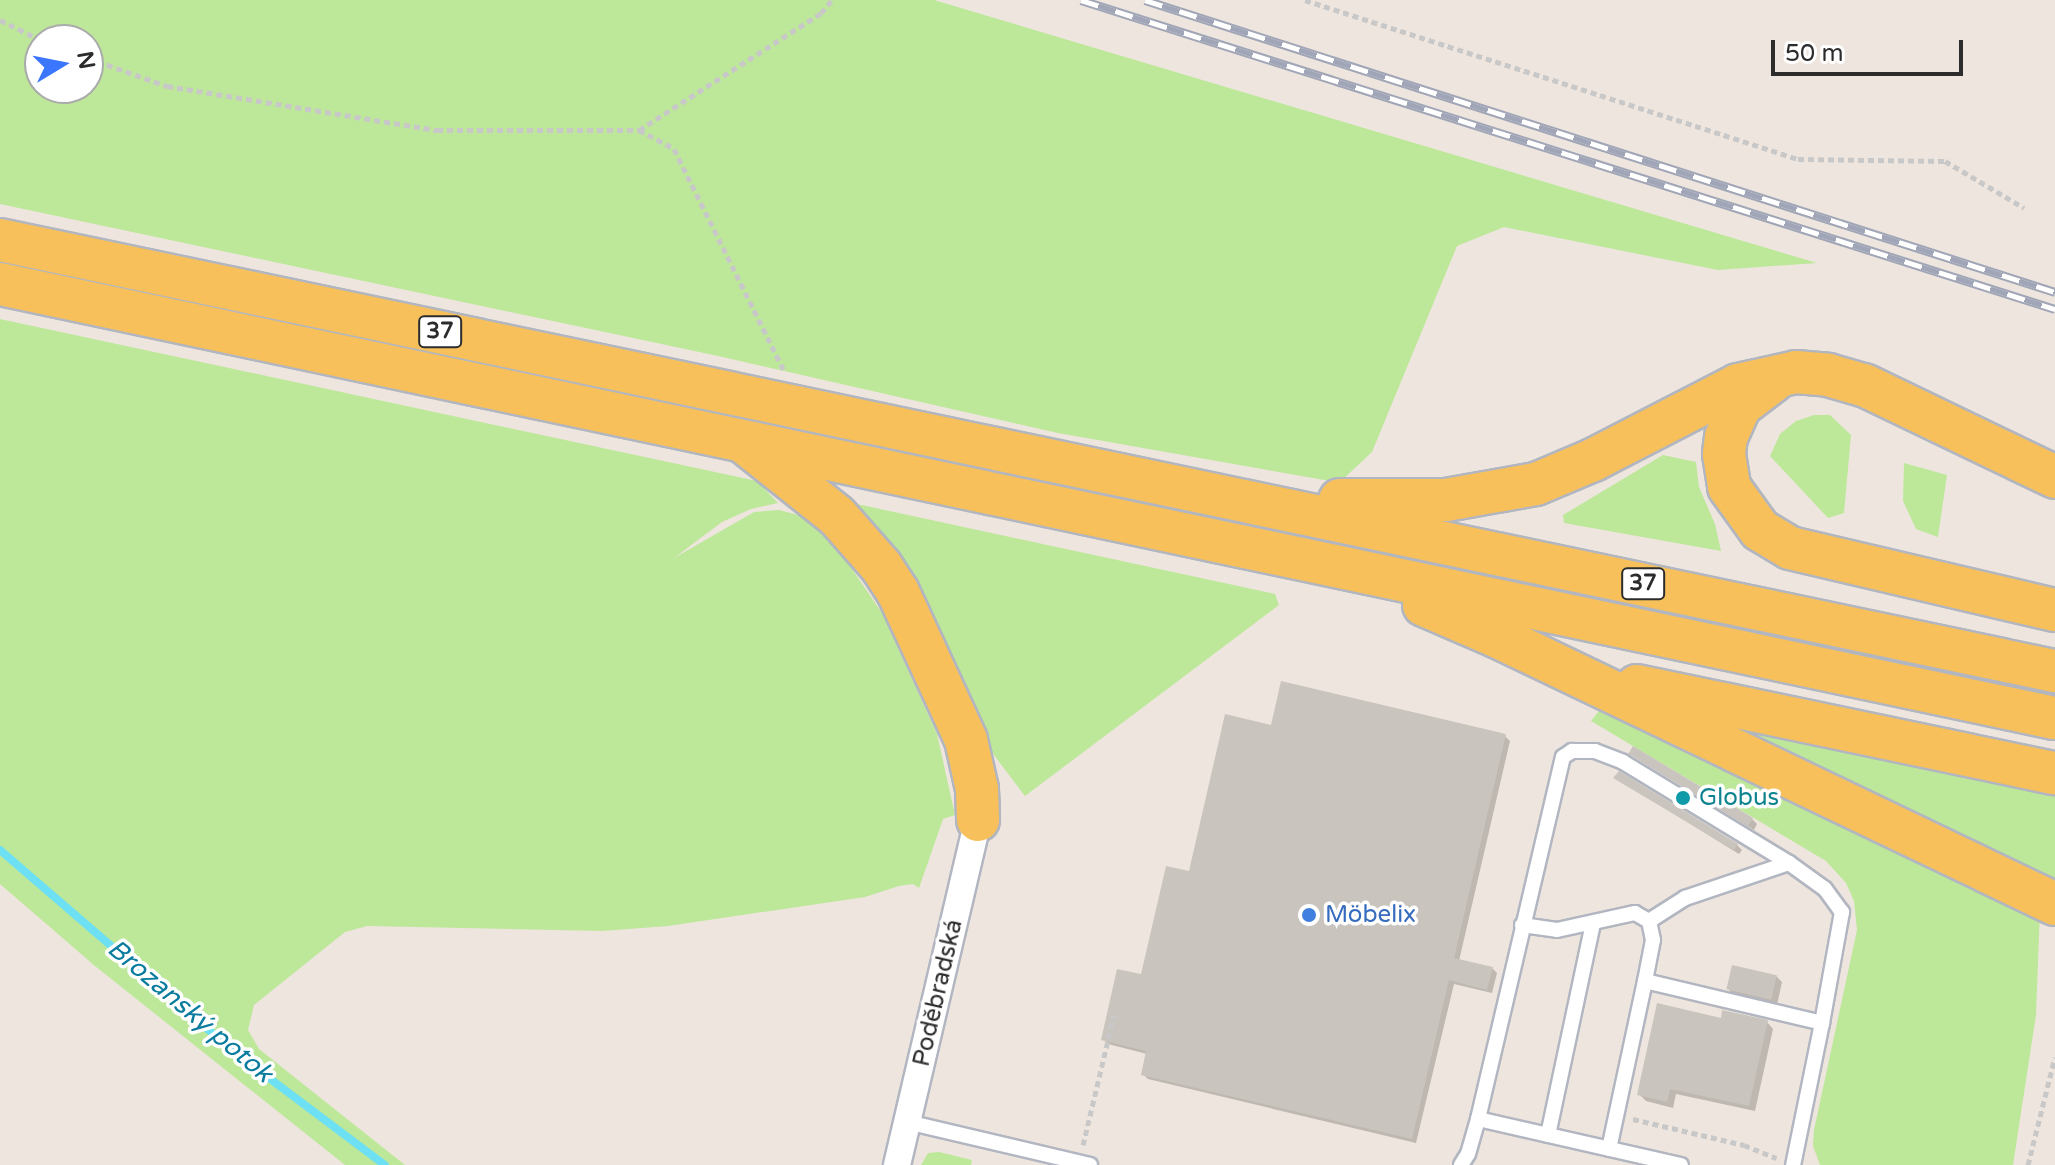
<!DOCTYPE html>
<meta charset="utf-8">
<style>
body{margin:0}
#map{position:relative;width:2055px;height:1165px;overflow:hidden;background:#eee6de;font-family:"Varela Round",sans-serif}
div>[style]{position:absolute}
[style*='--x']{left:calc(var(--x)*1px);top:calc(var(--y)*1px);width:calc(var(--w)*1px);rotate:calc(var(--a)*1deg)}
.green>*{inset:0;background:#bde799}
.shadow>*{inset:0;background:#0003}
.stream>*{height:8px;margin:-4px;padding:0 4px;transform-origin:4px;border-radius:4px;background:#6de0f4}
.building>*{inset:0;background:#c9c4bd;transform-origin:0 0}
.path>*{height:5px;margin-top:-2.5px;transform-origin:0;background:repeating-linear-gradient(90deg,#c8c8c8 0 6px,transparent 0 10px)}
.roads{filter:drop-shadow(2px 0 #b2b6c0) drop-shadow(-2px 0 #b2b6c0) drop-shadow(0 2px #b2b6c0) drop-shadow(0 -2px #b2b6c0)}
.lane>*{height:14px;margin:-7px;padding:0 7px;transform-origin:7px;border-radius:7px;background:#fff}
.street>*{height:26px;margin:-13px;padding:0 13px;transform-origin:13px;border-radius:13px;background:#fff}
.primary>*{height:42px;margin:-21px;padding:0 21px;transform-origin:21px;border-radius:21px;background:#f7c05b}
.rail>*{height:9px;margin-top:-4.5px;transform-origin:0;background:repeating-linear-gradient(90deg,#fff 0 18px,#a0a6b7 0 36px);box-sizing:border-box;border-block:2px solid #a0a6b7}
.dots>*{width:22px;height:22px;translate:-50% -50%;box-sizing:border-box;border:4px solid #fff;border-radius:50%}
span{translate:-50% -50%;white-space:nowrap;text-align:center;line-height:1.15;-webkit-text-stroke:7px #fff;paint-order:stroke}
.shield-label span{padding:2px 6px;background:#fff;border:2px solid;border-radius:6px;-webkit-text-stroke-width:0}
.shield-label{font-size:22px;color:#2c2c2c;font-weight:700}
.culture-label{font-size:24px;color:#0d838f}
.left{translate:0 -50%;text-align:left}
.shop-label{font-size:24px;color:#366cbe}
.street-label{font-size:24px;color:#2c2c2c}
.water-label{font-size:26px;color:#087b9e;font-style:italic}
.north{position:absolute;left:24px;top:24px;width:80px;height:80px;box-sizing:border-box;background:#fff;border:2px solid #ababab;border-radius:50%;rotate:80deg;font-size:22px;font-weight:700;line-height:32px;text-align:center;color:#2c2c2c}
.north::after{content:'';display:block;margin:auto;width:28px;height:36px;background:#3b76ff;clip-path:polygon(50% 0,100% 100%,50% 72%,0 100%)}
.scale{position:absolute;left:1771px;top:40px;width:192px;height:36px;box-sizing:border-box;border:4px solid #2c2c2c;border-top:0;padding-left:10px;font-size:24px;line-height:28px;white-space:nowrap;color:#2c2c2c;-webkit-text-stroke:6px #fff;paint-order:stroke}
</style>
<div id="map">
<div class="green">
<div style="clip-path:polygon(evenodd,0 0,934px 0,1817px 263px,1718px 270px,1504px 227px,1457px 246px,1372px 452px,1341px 481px,1324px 480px,1058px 433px,718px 356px,0 204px,0 0,40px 40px,88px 40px,88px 88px,40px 88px,40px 40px)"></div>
<div style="clip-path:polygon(0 319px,757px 481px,778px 503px,751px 509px,722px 522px,674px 558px,754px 512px,779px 510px,798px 515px,835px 544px,882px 613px,937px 734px,955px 815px,943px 819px,919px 888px,913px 884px,899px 886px,865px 897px,668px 926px,602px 931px,367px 926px,345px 932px,254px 1005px,248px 1030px,259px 1049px,405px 1165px,345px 1165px,95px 966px,0 884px)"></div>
<div style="clip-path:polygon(1814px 415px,1830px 415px,1851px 435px,1844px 513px,1828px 518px,1770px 456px,1780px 434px,1796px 421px)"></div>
<div style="clip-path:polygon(1663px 455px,1696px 462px,1699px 487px,1715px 524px,1721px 551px,1564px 523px,1563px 515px)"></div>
<div style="clip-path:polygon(1904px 463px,1947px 475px,1938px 537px,1916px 529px,1903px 501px)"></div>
<div style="clip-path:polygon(857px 504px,1275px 594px,1279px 605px,1025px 796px,987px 746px,887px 538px)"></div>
<div style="clip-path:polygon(1611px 707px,2040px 911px,2036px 1015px,2013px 1165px,1820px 1165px,1813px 1146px,1814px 1130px,1857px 930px,1854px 901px,1846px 883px,1826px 861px,1591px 721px,1599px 711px)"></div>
<div style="clip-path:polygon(1678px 708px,2055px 788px,2055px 879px)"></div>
<div style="clip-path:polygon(939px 1152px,972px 1160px,971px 1165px,921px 1165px,928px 1153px)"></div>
</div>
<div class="shadow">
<div style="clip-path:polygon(1272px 728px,1505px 736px,1510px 741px,1459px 961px,1492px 968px,1497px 973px,1492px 993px,1454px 984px,1416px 1143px,1148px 1079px,1143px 1074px,1147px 1054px,1108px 1044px,1103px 1039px,1142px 977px,1190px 874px)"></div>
<div style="clip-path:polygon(1636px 758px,1752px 819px,1757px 824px,1754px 830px)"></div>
<div style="clip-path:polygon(1616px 778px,1737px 845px,1742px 850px,1739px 854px)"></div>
<div style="clip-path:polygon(1776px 976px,1782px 982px,1777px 1005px,1734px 995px,1729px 990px)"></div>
<div style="clip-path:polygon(1767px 1022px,1773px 1029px,1755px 1111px,1676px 1094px,1673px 1108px,1646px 1101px,1639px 1094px)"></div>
</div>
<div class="stream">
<div style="--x:0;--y:850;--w:308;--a:40.8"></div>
<div style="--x:233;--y:1051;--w:190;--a:36.9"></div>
</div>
<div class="building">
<div style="clip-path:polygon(1281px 681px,1506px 734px,1454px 958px,1493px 967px,1487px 990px,1449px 980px,1412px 1139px,1141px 1075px,1146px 1051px,1101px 1040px,1117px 969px,1141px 974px,1166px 866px,1189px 871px,1225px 714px,1271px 725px)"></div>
<div style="left:1633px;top:746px;width:140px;height:9px;rotate:31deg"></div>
<div style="clip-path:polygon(1619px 771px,1738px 844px,1734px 850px,1613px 778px)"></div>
<div style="left:1732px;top:965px;width:46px;height:25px;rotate:13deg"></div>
<div style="clip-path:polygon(1657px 1003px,1721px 1018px,1722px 1010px,1768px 1020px,1749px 1106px,1670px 1089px,1667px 1102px,1637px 1095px)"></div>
</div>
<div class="path">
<div style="--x:1305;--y:0;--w:518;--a:17.88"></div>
<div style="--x:1798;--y:159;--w:147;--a:0.8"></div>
<div style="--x:1945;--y:161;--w:92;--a:30.7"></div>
<div style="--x:0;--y:20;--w:46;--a:26"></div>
<div style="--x:88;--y:58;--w:84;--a:19.5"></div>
<div style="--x:167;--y:86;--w:274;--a:9.3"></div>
<div style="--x:437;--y:130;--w:202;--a:0"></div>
<div style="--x:639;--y:130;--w:40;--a:28"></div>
<div style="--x:674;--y:149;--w:248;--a:63.6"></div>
<div style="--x:639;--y:130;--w:216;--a:-32.7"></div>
<div style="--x:821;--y:13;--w:17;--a:-50"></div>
<div style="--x:1633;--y:1119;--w:114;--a:13.2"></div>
<div style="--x:1744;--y:1145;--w:35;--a:22"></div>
<div style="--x:1083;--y:1145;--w:134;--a:-76.6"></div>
<div style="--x:2028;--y:1165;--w:111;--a:-76"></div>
</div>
<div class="roads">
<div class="lane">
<div style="--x:1522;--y:925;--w:35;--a:8"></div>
<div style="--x:1557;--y:930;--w:80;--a:-12.3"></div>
<div style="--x:1635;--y:913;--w:16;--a:30"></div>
<div style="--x:1645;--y:981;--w:42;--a:-79"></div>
<div style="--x:1653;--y:940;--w:19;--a:-102"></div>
<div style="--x:1649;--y:921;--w:43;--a:-32.6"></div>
<div style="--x:1685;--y:898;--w:110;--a:-18.6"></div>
<div style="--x:1789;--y:863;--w:44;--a:35.8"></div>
<div style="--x:1825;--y:889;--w:29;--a:54"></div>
<div style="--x:1842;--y:912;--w:113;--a:100.2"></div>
<div style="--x:1478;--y:1119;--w:208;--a:12.8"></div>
<div style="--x:907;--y:1122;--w:188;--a:13.2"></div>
<div style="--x:1548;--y:1135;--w:217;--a:-78"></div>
<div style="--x:1609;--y:1149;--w:172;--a:-77.9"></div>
<div style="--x:1645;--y:981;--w:182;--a:13.3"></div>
<div style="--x:1822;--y:1023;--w:145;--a:101.5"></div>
<div style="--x:1461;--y:1165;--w:13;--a:-58"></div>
<div style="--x:1468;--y:1154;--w:36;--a:-74"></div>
<div style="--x:1478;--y:1119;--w:372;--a:-76.8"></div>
<div style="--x:1563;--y:757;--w:11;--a:-34"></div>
<div style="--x:1572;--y:751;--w:23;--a:0"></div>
<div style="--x:1595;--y:751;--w:30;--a:21"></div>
<div style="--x:1623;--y:762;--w:194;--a:31.3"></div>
</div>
<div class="street">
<div style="--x:897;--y:1165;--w:354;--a:-76.8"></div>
</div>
<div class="primary">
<div style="--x:0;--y:240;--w:2100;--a:11.85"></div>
<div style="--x:0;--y:284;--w:2100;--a:11.93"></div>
<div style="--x:1773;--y:381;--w:41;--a:142.9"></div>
<div style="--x:1740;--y:406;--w:34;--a:114"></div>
<div style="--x:1726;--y:437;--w:17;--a:97"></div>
<div style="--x:1724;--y:454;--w:33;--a:81"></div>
<div style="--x:1729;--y:487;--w:53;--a:54.2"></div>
<div style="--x:1760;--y:530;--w:35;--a:31"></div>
<div style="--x:1790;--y:548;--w:272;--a:13.2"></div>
<div style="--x:745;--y:443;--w:117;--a:38.4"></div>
<div style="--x:837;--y:516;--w:67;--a:48.7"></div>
<div style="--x:881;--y:566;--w:31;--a:57"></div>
<div style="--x:898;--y:592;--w:163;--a:65.3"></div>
<div style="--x:966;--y:740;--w:50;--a:77.3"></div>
<div style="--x:977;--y:789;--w:31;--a:88"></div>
<div style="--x:1340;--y:500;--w:106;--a:0"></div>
<div style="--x:1446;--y:500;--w:91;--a:-10.1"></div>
<div style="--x:1536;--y:484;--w:62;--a:-22.8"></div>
<div style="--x:1593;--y:460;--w:163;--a:-27.3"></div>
<div style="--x:1738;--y:385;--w:59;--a:-12.6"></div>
<div style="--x:1796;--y:372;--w:32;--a:5"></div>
<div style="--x:1828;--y:375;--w:37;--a:16"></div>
<div style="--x:1864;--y:385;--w:212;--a:25.7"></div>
<div style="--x:1424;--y:605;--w:78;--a:23.3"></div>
<div style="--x:1496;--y:636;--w:620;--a:25.61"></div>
<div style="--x:1637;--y:686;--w:427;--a:11.8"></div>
</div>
</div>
<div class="rail">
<div style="--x:1081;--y:0;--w:1022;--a:17.6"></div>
<div style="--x:1145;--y:0;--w:956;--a:17.79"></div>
</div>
<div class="dots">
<div style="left:1683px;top:798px;background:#0f9aa8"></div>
<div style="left:1309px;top:915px;background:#3f7fe0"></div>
</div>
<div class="shield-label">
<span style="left:440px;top:332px">37</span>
<span style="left:1643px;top:584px">37</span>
</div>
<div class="culture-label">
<span class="left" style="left:1699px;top:798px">Globus</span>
</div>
<div class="shop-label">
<span class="left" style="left:1325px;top:915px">Möbelix</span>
</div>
<div class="street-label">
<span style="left:938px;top:993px;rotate:-77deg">Poděbradská</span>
</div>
<div class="water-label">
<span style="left:190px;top:1011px;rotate:40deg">Brozanský potok</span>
</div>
<div class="north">N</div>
<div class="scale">50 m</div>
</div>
